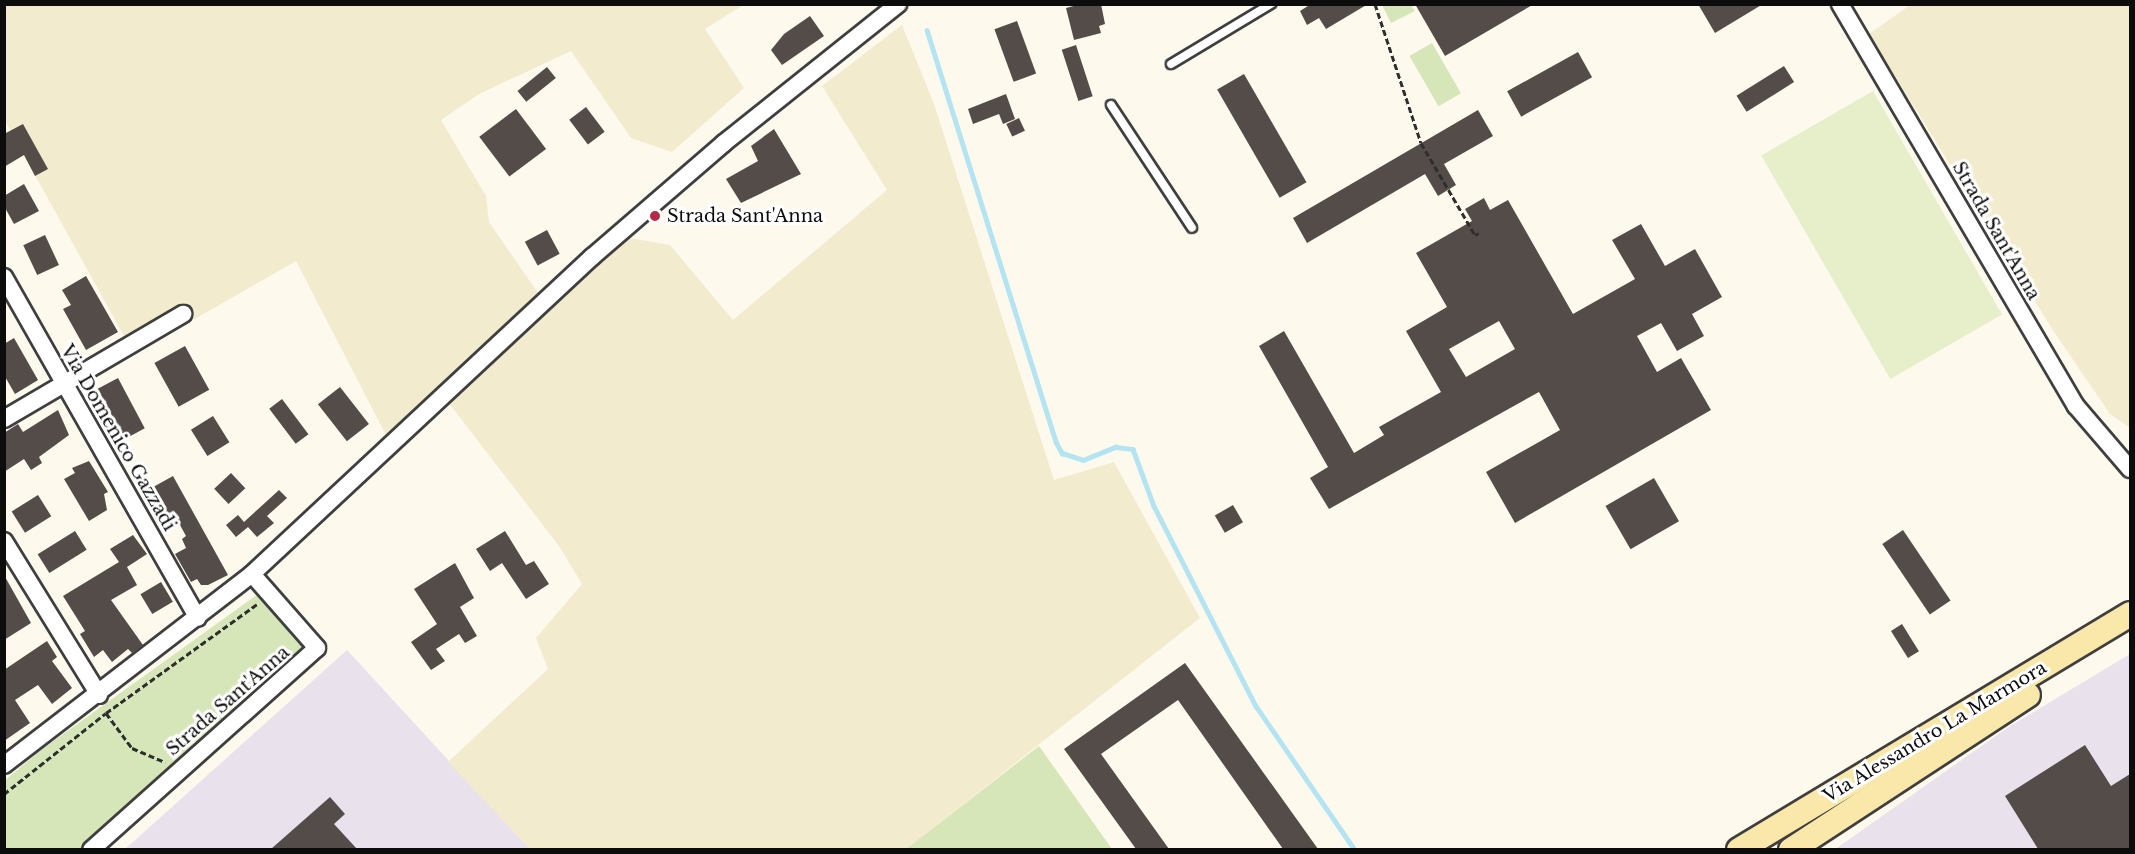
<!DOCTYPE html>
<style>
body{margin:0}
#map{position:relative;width:2135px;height:854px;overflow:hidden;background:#fef9ed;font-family:"Libre Baskerville",serif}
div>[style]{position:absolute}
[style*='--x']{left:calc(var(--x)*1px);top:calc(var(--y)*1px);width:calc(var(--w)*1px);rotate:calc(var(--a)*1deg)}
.industrial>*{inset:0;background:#e9e1eb}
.farmland>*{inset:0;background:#f2ebce}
.green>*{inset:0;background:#d6e6b9;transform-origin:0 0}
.pitch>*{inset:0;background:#e6eeca;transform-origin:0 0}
.stream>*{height:4.5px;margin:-2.25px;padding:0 2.25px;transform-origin:2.25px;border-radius:2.25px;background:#b4e3f2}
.building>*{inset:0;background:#544c49;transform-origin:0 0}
.path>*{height:3px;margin-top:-1.5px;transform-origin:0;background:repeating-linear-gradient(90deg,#2e2e2e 0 6px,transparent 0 9px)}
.roads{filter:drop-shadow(2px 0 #3f3f3f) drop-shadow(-2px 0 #3f3f3f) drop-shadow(0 2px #3f3f3f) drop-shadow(0 -2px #3f3f3f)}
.service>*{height:8px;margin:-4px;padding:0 4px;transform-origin:4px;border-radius:4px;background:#fff}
.minor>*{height:16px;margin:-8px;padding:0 8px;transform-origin:8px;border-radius:8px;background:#fff}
.secondary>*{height:24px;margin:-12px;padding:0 12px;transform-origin:12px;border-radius:12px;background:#fae8ab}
.dots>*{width:16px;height:16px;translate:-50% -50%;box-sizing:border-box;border:3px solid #fff;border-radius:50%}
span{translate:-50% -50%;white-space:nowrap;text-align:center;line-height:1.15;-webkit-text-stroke:6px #fff;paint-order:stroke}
.poi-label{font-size:18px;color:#0c0c0c}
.left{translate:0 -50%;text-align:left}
.street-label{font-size:18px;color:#0c0c0c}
.frame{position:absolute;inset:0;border:6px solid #0c0c0c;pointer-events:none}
</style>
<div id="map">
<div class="industrial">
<div style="clip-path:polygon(347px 650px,530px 849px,124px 850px)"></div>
<div style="clip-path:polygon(2130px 654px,2130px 849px,1834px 850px,2007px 728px)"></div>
</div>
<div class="farmland">
<div style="clip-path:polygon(4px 5px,743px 5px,705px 29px,744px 88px,672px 152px,631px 138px,571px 51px,479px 94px,441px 120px,486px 196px,489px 222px,545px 303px,618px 236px,670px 245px,733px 320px,887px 190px,822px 86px,902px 25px,934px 104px,1054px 480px,1114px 462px,1200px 618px,906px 849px,530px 849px,448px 762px,548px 669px,536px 638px,582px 584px,559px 546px,438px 389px,388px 439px,296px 261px,193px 320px,184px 303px,124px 336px,5px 121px)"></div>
<div style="clip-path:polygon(1910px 5px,2130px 5px,2130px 428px,2110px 414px,2054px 332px,1869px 34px)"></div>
</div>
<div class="green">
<div style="clip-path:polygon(1382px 5px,1411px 5px,1415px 11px,1391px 23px)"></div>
<div style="left:1432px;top:43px;width:58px;height:26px;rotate:60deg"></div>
<div style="clip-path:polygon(258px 594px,316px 655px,97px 849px,5px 849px,4px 781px,41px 750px)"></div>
<div style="clip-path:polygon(1039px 746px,1112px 849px,906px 849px)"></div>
</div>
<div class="pitch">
<div style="left:1873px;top:91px;width:258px;height:129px;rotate:60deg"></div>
</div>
<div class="stream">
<div style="--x:927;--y:30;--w:432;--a:72.6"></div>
<div style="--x:1056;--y:442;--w:13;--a:61"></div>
<div style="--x:1062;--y:453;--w:22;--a:18"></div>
<div style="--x:1083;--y:460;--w:35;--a:-22"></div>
<div style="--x:1116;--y:447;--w:17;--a:7"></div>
<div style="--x:1133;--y:449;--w:61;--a:69.8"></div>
<div style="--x:1154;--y:506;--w:225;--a:63"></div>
<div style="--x:1256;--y:706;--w:175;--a:55.5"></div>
</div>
<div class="building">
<div style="clip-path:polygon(1081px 4px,1101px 4px,1105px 24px,1099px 26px,1101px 33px,1074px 40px,1066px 8px)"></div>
<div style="clip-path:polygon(1311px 4px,1368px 4px,1326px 29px,1319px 18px,1307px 25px,1300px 11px)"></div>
<div style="clip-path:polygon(1415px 4px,1534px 4px,1445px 56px)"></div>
<div style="clip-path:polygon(1698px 4px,1763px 4px,1715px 33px)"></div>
<div style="clip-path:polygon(810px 16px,824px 36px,782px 65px,771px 50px,784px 34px)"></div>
<div style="left:1017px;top:21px;width:56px;height:24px;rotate:70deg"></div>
<div style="left:1076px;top:45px;width:54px;height:15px;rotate:72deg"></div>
<div style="left:1578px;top:52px;width:29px;height:81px;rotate:61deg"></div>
<div style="left:1784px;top:66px;width:19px;height:56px;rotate:58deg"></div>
<div style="left:547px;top:67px;width:14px;height:38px;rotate:51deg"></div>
<div style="left:1244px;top:74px;width:125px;height:31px;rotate:60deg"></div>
<div style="clip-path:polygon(1006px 94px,1015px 119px,1003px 124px,999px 114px,973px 124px,968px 109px)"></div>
<div style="left:586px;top:107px;width:31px;height:21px;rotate:53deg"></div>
<div style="left:516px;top:109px;width:50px;height:46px;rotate:53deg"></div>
<div style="clip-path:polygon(1478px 110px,1493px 136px,1444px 164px,1456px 185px,1438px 196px,1425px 174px,1307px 243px,1293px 218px)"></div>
<div style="left:1019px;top:118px;width:14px;height:14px;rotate:65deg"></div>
<div style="clip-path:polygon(23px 124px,48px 169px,35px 176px,24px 155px,4px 167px,4px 134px)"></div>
<div style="clip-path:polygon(774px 129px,801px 174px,741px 203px,726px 179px,758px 161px,751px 146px)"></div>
<div style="clip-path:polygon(24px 184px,39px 211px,14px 224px,4px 206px,4px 196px)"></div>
<div style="clip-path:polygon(evenodd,1484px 198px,1490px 210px,1508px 200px,1573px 314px,1635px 279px,1612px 240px,1641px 224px,1665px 266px,1695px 249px,1722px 297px,1692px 314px,1704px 336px,1677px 351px,1661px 323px,1637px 336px,1657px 372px,1681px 358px,1711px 410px,1515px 523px,1486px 472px,1560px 430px,1539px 392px,1329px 509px,1310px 478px,1328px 467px,1259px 346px,1284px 331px,1354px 453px,1384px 435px,1379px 427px,1441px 392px,1406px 331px,1447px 307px,1416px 253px,1472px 221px,1465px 209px,1484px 198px,1499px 321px,1515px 349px,1466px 377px,1449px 349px,1499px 321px)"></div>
<div style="left:547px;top:230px;width:27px;height:25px;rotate:62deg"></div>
<div style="left:45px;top:235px;width:33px;height:24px;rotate:65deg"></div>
<div style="clip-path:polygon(86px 276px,118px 332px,86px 350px,63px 309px,71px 305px,62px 290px)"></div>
<div style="clip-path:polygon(14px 338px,38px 380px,15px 394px,4px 375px,4px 344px)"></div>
<div style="left:185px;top:346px;width:50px;height:35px;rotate:61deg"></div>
<div style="left:118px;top:378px;width:57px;height:23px;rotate:62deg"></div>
<div style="left:340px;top:387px;width:47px;height:28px;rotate:52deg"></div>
<div style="left:282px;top:399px;width:44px;height:16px;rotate:53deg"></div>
<div style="clip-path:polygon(58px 410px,69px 435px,39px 457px,42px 463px,31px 470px,24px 459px,4px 472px,4px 433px,18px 424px,23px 432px)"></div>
<div style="left:213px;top:416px;width:31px;height:26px;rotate:58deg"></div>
<div style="clip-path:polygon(89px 461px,108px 492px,104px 494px,107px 510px,89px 521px,64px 479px,75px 473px,72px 468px)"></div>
<div style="left:231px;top:473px;width:21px;height:23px;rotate:47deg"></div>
<div style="clip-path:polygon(173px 476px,228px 575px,208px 585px,201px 585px,197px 579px,191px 582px,175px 554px,186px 548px,182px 539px,186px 536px,173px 512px,168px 515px,163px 506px,156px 509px,146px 491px)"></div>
<div style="left:1654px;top:478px;width:50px;height:56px;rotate:60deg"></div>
<div style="clip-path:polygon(279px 490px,287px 498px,267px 516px,274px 523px,257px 537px,248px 527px,236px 537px,226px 525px,238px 515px,244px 522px)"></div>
<div style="left:38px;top:495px;width:25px;height:31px;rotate:58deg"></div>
<div style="left:1233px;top:505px;width:20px;height:21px;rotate:60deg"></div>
<div style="left:1903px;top:530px;width:85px;height:25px;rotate:56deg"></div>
<div style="left:75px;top:531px;width:22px;height:44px;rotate:58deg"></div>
<div style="clip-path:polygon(505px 531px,526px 565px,534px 561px,549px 584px,526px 599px,502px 563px,490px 571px,476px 549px)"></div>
<div style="clip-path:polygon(133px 535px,147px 554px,127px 567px,137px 585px,111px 600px,143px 645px,132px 653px,128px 649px,112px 662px,103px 650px,94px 657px,80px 634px,85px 631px,63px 596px,119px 562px,110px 549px)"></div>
<div style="clip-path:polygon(455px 563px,474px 598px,460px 607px,477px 636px,465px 643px,459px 634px,436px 649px,445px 661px,431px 670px,411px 642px,437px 624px,414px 589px)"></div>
<div style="clip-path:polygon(4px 575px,31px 623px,4px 640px)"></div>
<div style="left:161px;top:582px;width:23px;height:24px;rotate:59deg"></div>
<div style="left:1902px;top:624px;width:32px;height:13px;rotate:58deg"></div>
<div style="clip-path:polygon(47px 641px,57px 657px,52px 661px,72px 688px,52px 704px,38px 685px,15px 700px,30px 723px,4px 741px,4px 670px)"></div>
<div style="clip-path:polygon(1185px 663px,1318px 849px,1283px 849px,1178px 700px,1101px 754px,1169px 849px,1136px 849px,1064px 749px)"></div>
<div style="clip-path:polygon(2085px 745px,2111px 786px,2130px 774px,2130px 849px,2038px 849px,2005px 796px)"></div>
<div style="clip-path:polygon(330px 797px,345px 814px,334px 824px,357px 849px,271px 849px)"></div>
</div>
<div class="path">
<div style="--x:1375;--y:4;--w:146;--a:71.7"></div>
<div style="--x:1421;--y:143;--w:107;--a:59.6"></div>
<div style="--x:1475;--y:235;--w:4;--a:-27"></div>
<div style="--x:106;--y:713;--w:44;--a:53.4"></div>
<div style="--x:132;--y:748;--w:36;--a:23"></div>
<div style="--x:4;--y:794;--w:130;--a:-38.5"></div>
<div style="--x:106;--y:713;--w:186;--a:-35.8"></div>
</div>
<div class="roads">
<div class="service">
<div style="--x:1171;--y:64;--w:117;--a:-31"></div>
<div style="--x:1111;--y:105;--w:147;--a:56.6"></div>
</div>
<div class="minor">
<div style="--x:1840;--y:4;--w:466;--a:59.6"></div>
<div style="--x:2076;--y:406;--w:83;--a:49.4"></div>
<div style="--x:4;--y:277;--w:392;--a:60.4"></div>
<div style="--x:4;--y:419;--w:208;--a:-30.4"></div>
<div style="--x:4;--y:541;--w:181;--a:58.3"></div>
<div style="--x:4;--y:765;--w:313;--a:-37.6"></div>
<div style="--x:252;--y:574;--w:465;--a:-43"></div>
<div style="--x:592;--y:257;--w:174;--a:-40.8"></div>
<div style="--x:724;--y:143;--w:223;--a:-38.6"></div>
<div style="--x:91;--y:850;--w:303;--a:-41.8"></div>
<div style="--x:317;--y:648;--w:98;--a:-131.3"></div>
</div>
<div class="secondary">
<div style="--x:1739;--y:850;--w:457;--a:-31.1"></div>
<div style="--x:1791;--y:850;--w:283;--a:-33.2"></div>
</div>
</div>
<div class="dots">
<div style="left:655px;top:216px;background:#b42c43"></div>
</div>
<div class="poi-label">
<span class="left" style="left:667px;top:216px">Strada Sant'Anna</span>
</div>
<div class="street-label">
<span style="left:1996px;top:231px;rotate:60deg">Strada Sant'Anna</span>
<span style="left:118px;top:438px;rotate:60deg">Via Domenico Gazzadi</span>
<span style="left:228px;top:701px;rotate:-41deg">Strada Sant'Anna</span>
<span style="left:1935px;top:732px;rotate:-31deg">Via Alessandro La Marmora</span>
</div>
<div class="frame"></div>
</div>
